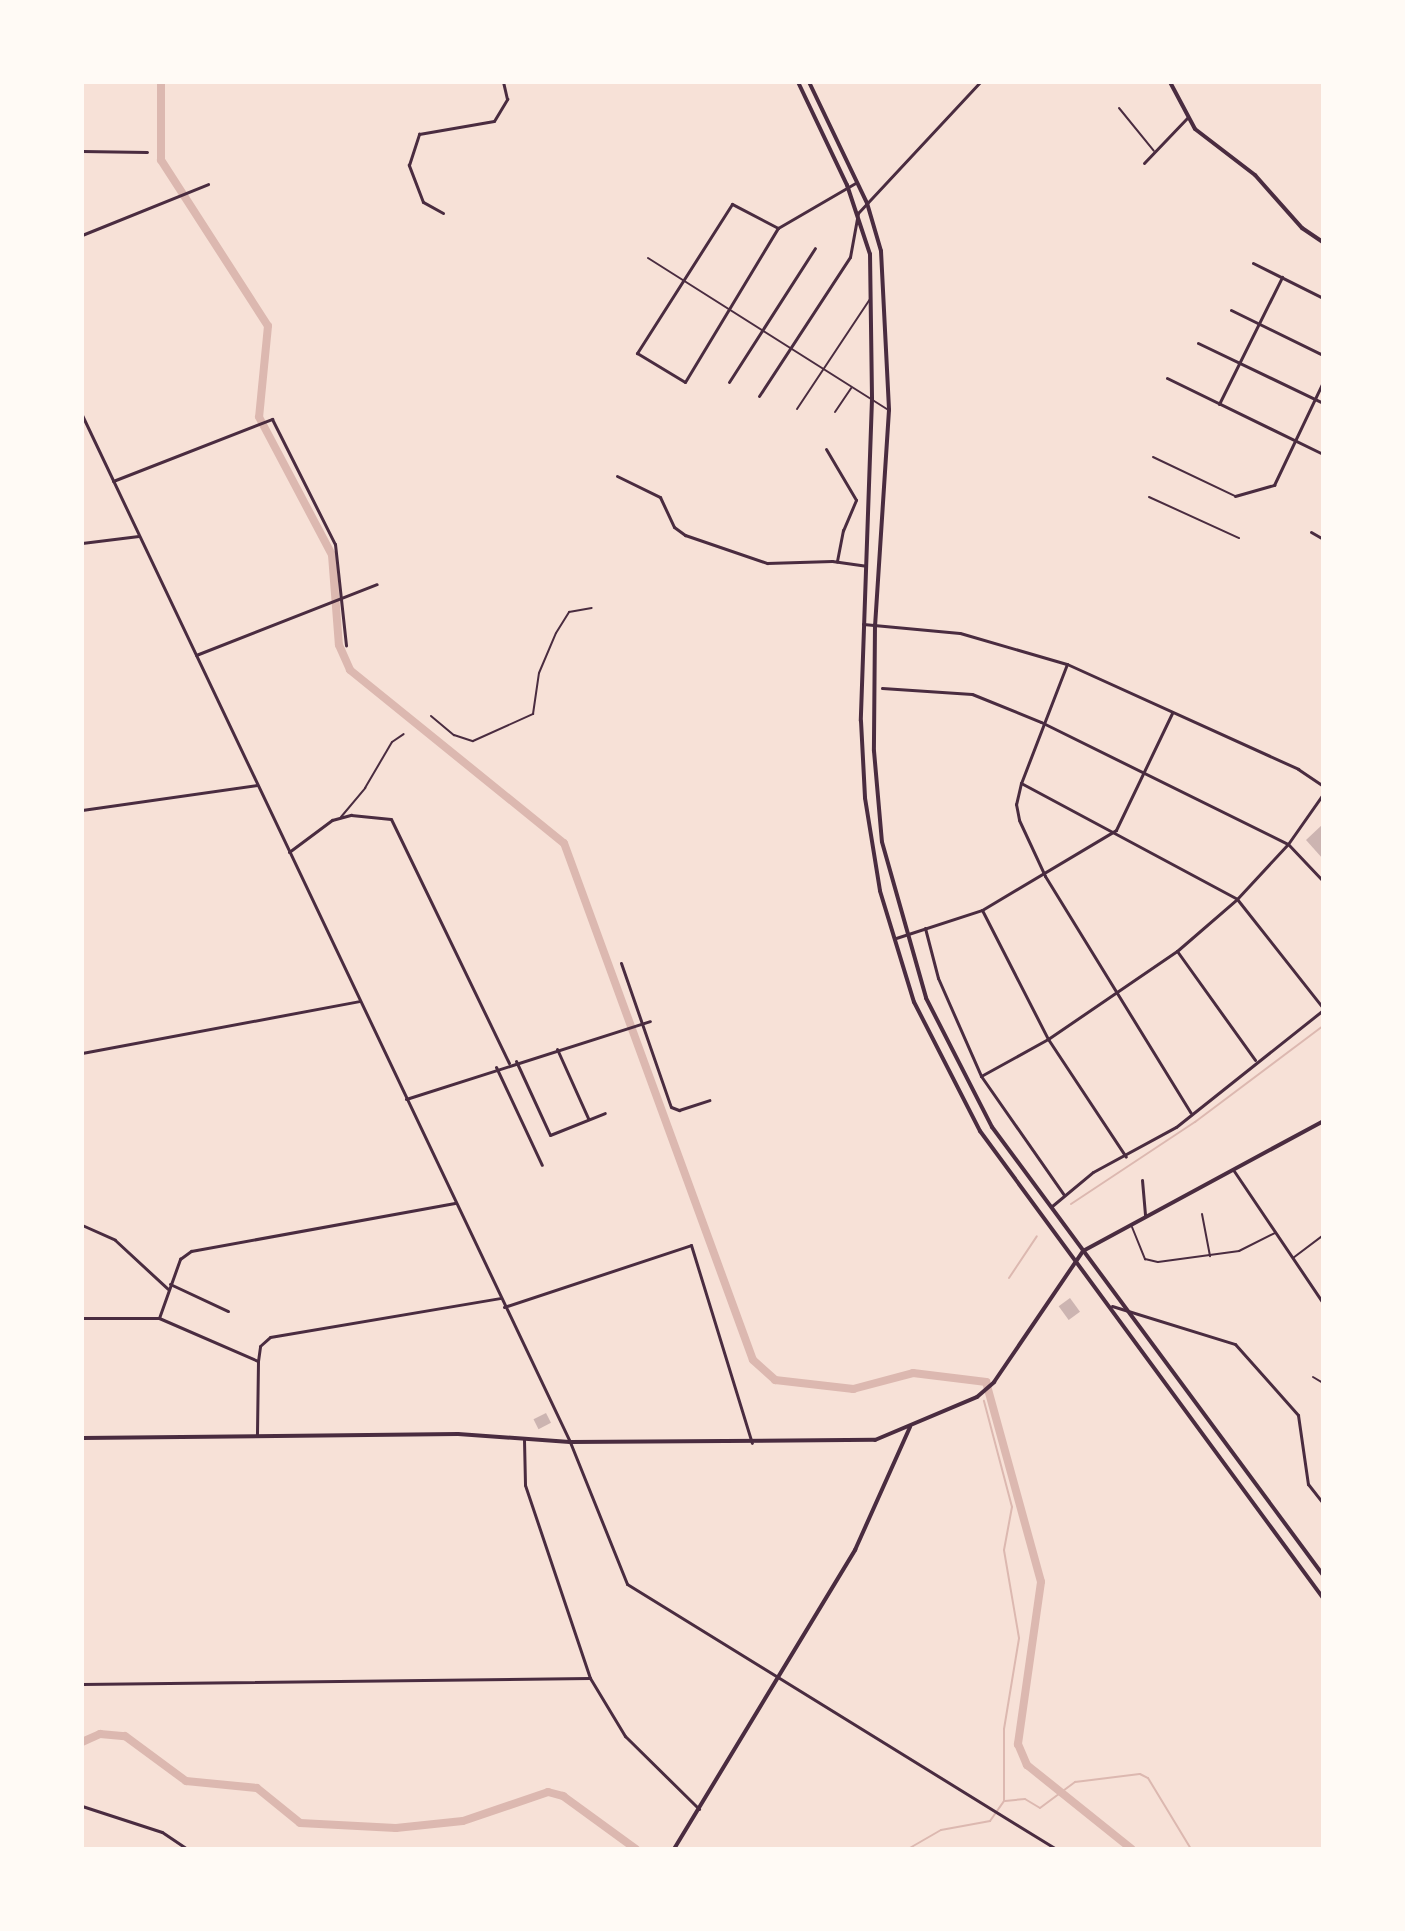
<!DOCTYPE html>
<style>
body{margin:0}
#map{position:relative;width:1405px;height:1931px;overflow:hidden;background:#f7e1d7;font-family:Roboto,sans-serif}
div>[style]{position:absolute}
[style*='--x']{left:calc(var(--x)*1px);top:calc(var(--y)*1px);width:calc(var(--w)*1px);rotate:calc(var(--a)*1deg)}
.stream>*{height:2px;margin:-1px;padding:0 1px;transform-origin:1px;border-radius:1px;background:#dcb8b0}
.canal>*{height:8px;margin:-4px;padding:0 4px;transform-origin:4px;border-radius:4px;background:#dcb8b0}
.building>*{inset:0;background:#ccb4b1;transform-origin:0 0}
.service>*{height:2px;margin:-1px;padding:0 1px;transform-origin:1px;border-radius:1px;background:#4a2c40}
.minor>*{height:3px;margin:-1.5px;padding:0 1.5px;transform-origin:1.5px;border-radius:1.5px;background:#4a2c40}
.tertiary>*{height:4px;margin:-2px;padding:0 2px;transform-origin:2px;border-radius:2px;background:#4a2c40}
span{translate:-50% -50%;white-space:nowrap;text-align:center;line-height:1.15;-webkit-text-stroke:6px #fffaf5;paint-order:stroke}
.frame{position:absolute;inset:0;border:84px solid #fffaf5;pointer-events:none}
</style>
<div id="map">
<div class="stream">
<div style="--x:1071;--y:1204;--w:149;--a:-33.5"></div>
<div style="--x:1195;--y:1122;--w:160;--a:-36.9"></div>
<div style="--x:1009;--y:1278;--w:50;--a:-56.3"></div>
<div style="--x:1005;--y:1801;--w:20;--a:-6"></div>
<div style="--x:1025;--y:1799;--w:17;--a:31"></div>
<div style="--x:1040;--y:1808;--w:44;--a:-36.6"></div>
<div style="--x:1075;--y:1782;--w:65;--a:-7"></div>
<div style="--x:1140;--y:1774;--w:9;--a:27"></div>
<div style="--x:1148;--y:1778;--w:83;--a:58.8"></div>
<div style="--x:908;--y:1849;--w:38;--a:-30"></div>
<div style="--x:941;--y:1830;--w:50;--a:-10.4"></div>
<div style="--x:990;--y:1821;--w:24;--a:-55"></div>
<div style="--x:1004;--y:1801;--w:72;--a:-90"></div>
<div style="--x:1004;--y:1729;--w:92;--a:-80.6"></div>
<div style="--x:1019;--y:1638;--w:89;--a:-99.7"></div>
<div style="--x:1004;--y:1550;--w:44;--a:-79.5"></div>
<div style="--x:1012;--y:1507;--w:110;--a:-104.8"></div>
</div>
<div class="canal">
<div style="--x:161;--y:82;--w:78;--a:90"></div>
<div style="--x:161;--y:160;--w:197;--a:57.2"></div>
<div style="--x:268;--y:326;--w:91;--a:95.6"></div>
<div style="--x:259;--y:417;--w:156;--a:62.1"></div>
<div style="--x:332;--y:555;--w:90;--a:85.6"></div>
<div style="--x:339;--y:645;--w:27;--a:66"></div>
<div style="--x:350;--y:670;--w:275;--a:39"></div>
<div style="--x:564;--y:843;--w:550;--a:69.92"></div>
<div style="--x:753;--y:1360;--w:30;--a:42"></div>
<div style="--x:775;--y:1380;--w:79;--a:6.6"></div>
<div style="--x:853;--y:1389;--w:62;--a:-14.9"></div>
<div style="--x:913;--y:1373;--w:74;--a:7"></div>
<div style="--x:986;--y:1382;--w:207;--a:74.6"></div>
<div style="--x:1041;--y:1582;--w:164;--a:98.1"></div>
<div style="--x:1018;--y:1744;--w:23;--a:67"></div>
<div style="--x:1027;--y:1765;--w:134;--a:38.7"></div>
<div style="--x:82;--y:1742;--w:20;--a:-24"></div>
<div style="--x:100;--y:1734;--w:25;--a:5"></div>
<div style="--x:125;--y:1736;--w:76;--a:36.4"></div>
<div style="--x:186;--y:1781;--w:71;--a:5.6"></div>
<div style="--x:257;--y:1788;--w:55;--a:39.1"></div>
<div style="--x:300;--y:1823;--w:96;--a:3"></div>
<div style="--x:396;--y:1828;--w:67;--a:-6"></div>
<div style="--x:463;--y:1821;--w:90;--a:-18.8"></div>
<div style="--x:548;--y:1792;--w:16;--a:15"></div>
<div style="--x:563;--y:1796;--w:90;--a:36"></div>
</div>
<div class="building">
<div style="clip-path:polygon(1323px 824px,1323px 859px,1306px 840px)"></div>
<div style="left:1070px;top:1298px;width:17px;height:14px;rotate:54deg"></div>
<div style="left:546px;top:1413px;width:11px;height:14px;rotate:63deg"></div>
</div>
<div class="service">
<div style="--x:1119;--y:108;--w:55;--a:50.9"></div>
<div style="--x:648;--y:258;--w:283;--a:32.3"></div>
<div style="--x:797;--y:409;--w:132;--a:-56.4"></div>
<div style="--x:835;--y:412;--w:29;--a:-56"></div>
<div style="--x:1153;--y:457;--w:91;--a:25.4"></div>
<div style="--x:1149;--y:497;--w:99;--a:24.5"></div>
<div style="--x:431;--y:716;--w:30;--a:40"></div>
<div style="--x:454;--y:735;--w:20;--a:18"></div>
<div style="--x:473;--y:741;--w:66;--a:-24.2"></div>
<div style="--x:533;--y:714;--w:41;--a:-81.7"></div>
<div style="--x:539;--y:673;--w:43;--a:-67"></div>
<div style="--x:556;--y:633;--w:25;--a:-58"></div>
<div style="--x:569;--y:612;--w:23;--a:-10"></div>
<div style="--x:341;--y:817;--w:38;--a:-50"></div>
<div style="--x:365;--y:788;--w:53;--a:-59.6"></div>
<div style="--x:392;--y:742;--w:14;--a:-34"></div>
<div style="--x:1202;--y:1214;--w:43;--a:79.2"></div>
<div style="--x:1132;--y:1227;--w:35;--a:68"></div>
<div style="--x:1145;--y:1259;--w:13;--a:13"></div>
<div style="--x:1158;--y:1262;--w:82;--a:-7.7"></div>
<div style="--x:1239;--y:1251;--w:40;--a:-26.6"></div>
<div style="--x:1293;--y:1258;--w:38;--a:-37"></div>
<div style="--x:1313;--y:1377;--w:12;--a:31"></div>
</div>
<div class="minor">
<div style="--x:82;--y:151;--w:65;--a:0.9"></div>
<div style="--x:1144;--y:163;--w:64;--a:-46.3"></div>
<div style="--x:443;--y:213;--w:23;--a:-151"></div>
<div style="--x:423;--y:202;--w:40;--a:-111"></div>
<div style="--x:409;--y:165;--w:33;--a:-72"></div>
<div style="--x:419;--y:134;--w:76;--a:-9.8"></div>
<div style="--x:494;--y:121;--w:26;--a:-59"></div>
<div style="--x:507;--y:99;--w:17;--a:-103"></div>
<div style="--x:778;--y:228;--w:52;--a:-152.4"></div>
<div style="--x:732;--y:204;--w:177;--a:122.5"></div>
<div style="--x:637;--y:353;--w:56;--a:31.1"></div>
<div style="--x:685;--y:382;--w:180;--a:-58.9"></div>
<div style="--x:778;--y:228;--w:91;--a:-30.2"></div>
<div style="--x:82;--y:235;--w:136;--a:-22"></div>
<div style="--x:1253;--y:263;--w:78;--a:26.6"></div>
<div style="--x:1231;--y:310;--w:102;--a:26.1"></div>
<div style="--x:1198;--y:343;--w:139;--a:25.6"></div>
<div style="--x:1167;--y:378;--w:174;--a:26"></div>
<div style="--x:729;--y:382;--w:159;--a:-57.3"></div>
<div style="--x:759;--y:396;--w:166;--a:-56.8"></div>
<div style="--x:850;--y:257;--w:45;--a:-79.7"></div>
<div style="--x:858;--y:213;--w:179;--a:-47"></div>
<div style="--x:1219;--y:404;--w:142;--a:-63.6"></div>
<div style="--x:82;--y:415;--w:1137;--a:64.58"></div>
<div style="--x:570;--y:1442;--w:153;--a:68.1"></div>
<div style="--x:627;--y:1584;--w:504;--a:31.7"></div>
<div style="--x:826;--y:449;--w:59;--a:59.5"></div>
<div style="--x:856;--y:500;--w:33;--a:113"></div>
<div style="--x:843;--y:530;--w:32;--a:101"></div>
<div style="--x:617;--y:476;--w:48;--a:26"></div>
<div style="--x:660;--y:497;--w:33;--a:65"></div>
<div style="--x:674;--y:527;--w:14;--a:36"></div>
<div style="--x:685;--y:535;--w:87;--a:18.9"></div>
<div style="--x:767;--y:563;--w:65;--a:-1.8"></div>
<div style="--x:832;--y:561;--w:34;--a:8"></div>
<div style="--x:113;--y:481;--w:171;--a:-21.3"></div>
<div style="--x:272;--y:419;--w:140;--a:63.3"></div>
<div style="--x:335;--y:544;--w:102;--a:83.8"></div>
<div style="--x:1235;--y:496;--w:41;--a:-15.8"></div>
<div style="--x:1274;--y:485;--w:114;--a:-64.6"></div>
<div style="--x:1311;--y:532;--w:14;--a:30"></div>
<div style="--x:82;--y:543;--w:57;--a:-7"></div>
<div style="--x:863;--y:624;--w:97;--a:5.3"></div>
<div style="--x:960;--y:633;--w:111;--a:16.2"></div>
<div style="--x:1067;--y:664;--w:254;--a:24.4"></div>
<div style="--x:1298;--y:769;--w:30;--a:34"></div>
<div style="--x:196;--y:655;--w:194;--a:-21.4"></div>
<div style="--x:1067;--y:664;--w:128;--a:111.1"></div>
<div style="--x:1021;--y:783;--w:22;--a:103"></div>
<div style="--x:1016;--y:804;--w:16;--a:79"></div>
<div style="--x:1019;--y:820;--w:62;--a:65.1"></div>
<div style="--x:1045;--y:876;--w:278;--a:58.4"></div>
<div style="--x:882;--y:688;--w:90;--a:3.8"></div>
<div style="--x:972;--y:694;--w:74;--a:22.1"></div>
<div style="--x:1041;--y:722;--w:275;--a:26.3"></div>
<div style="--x:1288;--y:844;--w:51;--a:46.6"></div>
<div style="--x:1021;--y:783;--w:245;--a:28.2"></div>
<div style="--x:1237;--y:899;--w:139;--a:51.7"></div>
<div style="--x:82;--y:810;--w:177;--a:-8.1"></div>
<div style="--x:289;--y:852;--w:54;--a:-36.7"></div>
<div style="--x:332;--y:820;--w:20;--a:-15"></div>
<div style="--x:351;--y:815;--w:40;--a:5.7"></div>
<div style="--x:391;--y:819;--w:271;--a:64.2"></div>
<div style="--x:982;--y:910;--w:145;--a:62.9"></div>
<div style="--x:1048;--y:1039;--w:141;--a:56.5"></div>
<div style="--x:925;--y:928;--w:52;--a:75.4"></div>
<div style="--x:938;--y:978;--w:107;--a:66.3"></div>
<div style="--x:981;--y:1076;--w:145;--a:55.1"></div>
<div style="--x:896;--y:938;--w:90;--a:-18"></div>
<div style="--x:982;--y:910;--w:156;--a:-30.8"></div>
<div style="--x:1116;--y:830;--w:130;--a:-64.4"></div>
<div style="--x:1177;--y:951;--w:134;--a:54.4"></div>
<div style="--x:621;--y:963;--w:152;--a:70.9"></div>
<div style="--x:671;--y:1107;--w:9;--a:21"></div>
<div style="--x:679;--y:1110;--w:32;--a:-18"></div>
<div style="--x:557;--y:1049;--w:76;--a:65.8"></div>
<div style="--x:82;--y:1053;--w:282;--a:-10.6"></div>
<div style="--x:516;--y:1061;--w:81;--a:65.3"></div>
<div style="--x:550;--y:1135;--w:59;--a:-21.8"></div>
<div style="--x:496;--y:1067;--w:108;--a:64.9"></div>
<div style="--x:981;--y:1076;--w:77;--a:-28.9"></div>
<div style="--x:1048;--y:1039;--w:156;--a:-34.3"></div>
<div style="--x:1177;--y:951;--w:79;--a:-40.9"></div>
<div style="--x:1237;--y:899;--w:75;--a:-47.2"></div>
<div style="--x:1288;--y:844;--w:61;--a:-55"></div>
<div style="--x:406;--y:1099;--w:256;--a:-17.7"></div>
<div style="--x:1234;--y:1171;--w:159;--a:56"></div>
<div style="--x:1142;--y:1180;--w:36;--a:85"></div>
<div style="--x:1052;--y:1206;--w:53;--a:-39.7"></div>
<div style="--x:1093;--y:1172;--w:94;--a:-28.5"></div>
<div style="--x:1176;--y:1127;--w:188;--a:-38.5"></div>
<div style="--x:82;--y:1225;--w:36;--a:24"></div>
<div style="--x:115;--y:1240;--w:72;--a:42.8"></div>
<div style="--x:170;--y:1284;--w:64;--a:25"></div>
<div style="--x:1112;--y:1306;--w:129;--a:17.2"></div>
<div style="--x:1235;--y:1344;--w:95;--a:48.4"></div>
<div style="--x:1298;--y:1415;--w:70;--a:81.8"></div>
<div style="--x:1308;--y:1484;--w:24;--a:52"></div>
<div style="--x:504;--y:1307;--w:197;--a:-18.3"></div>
<div style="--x:691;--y:1245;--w:207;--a:72.9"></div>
<div style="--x:82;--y:1318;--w:77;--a:0"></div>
<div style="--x:159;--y:1318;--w:63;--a:-70.4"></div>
<div style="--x:180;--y:1259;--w:14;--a:-36"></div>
<div style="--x:191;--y:1251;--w:268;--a:-10.3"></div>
<div style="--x:159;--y:1318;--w:108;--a:23.5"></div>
<div style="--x:258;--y:1361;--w:75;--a:90.8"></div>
<div style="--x:258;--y:1361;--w:15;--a:-82"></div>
<div style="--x:260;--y:1346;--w:13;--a:-42"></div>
<div style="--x:270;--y:1337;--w:233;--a:-9.6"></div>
<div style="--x:524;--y:1440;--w:45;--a:88.7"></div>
<div style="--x:525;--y:1485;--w:204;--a:71.4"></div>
<div style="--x:590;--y:1678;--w:68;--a:58.9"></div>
<div style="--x:625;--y:1736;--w:104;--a:44.6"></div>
<div style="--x:82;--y:1684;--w:508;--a:-0.68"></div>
<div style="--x:82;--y:1806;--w:84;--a:18"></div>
<div style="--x:162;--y:1832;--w:30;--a:34"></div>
</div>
<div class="tertiary">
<div style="--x:798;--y:82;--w:114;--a:64.6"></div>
<div style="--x:847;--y:185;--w:73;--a:71.6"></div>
<div style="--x:870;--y:254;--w:145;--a:89.2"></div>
<div style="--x:872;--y:399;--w:322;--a:92"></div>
<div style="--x:861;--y:721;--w:77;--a:87"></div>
<div style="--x:865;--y:798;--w:94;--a:80.8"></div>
<div style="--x:880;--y:891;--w:116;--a:73"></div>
<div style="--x:914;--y:1002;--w:145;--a:62.9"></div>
<div style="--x:980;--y:1131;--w:579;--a:53.7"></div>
<div style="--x:809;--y:82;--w:134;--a:64.4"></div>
<div style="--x:867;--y:203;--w:50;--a:73.7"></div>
<div style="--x:881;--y:251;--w:159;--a:87.1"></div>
<div style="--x:889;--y:410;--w:215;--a:93.7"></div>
<div style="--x:875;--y:625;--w:126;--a:90.5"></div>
<div style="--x:874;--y:751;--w:91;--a:85"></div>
<div style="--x:882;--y:842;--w:162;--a:74.2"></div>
<div style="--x:926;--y:998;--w:145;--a:62.9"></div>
<div style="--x:992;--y:1127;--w:557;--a:53.54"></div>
<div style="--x:1170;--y:82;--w:53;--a:62"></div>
<div style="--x:1195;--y:129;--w:76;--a:37.5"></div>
<div style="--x:1255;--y:175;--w:71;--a:48.4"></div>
<div style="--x:1302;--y:228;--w:25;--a:34"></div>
<div style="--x:82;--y:1438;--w:376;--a:-0.6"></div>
<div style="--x:458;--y:1434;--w:112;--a:4.1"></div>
<div style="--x:570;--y:1442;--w:305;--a:-0.4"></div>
<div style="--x:875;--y:1440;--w:111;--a:-22.9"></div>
<div style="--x:977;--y:1397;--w:23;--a:-41"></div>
<div style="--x:994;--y:1382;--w:158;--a:-55.8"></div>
<div style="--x:1083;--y:1251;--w:273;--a:-28.4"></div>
<div style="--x:674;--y:1849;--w:350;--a:-58.8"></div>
<div style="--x:855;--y:1550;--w:135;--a:-65.9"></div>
</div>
<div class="frame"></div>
</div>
